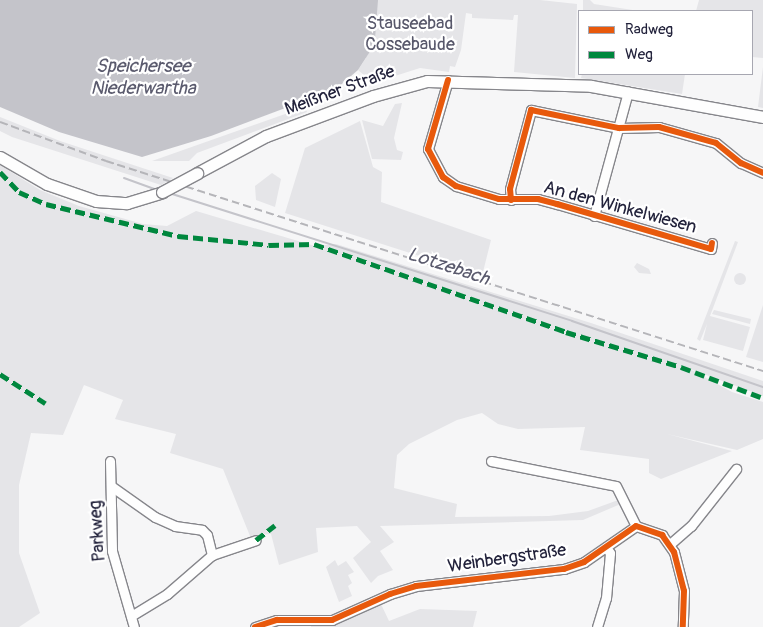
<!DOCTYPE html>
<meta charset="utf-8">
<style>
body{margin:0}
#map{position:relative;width:763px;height:627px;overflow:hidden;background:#f6f6f7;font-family:Pangolin,sans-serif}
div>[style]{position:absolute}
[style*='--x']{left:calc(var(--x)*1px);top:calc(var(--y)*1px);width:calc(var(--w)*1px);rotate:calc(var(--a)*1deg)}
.built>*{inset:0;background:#e5e5e8}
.round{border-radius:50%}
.water>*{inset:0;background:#c4c4ca}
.stream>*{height:2px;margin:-1px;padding:0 1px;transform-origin:1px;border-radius:1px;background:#c4c4ca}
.roads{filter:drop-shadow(1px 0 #86868b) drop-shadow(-1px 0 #86868b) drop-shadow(0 1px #86868b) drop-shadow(0 -1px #86868b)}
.minor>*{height:9px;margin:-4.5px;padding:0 4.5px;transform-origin:4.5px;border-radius:4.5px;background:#fefefe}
.major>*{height:11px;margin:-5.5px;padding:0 5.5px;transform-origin:5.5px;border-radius:5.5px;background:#fefefe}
.rail>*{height:2px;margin-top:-1px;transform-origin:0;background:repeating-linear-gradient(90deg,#b5b5b9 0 8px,transparent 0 12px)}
.bridges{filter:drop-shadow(1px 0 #86868b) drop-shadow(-1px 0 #86868b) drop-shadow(0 1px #86868b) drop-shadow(0 -1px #86868b)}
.major-bridge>*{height:11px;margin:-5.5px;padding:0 5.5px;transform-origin:5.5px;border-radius:5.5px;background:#fefefe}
.quiet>*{height:5px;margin-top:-2.5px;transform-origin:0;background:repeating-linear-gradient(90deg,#00873e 0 10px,transparent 0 15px)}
.cycleway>*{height:6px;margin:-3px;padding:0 3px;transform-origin:3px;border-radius:3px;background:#e8590c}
span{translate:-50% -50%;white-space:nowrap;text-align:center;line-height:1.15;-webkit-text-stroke:4.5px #fff;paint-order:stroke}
.park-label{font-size:18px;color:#58586b}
.street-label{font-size:18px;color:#22223b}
.water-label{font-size:19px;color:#5a5a6d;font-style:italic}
.legend{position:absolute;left:578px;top:10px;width:175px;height:65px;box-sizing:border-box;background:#fff;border:1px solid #a7a7b1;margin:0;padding:6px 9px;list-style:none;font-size:15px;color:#22223b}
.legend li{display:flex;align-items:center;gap:10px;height:25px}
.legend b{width:25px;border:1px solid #a7a7b1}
</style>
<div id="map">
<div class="built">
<div style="clip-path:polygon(243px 0,540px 0,577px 4px,575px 78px,514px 72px,518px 15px,514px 15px,513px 20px,472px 18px,472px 14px,466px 13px,461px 50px,455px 67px,450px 66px,449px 72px,420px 68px,373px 83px,358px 70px,366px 58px)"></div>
<div style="clip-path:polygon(583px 0,590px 0,594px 4px,639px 11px,583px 11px)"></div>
<div style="clip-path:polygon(699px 0,763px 0,763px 58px,752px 57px,752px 11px,696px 11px)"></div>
<div style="clip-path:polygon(763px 67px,763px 108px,758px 107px)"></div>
<div style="clip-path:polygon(582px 74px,685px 74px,682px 94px,581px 78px)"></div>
<div style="clip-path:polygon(402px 103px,394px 138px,397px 150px,403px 152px,401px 160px,372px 159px,362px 120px,383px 126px,395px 104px)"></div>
<div style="clip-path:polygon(305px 107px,307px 112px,197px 153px,189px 161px,152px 161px)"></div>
<div style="clip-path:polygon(0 117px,60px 141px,173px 178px,161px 185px,12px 137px,0 131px)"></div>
<div style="clip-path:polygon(360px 121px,373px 167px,382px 172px,381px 202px,491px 240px,482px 276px,285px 213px,305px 148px)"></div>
<div style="clip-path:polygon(0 165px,40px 190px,79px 206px,143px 224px,167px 226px,196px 211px,315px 246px,336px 244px,591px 323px,763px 381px,763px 396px,690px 369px,732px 392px,763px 402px,763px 439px,737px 450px,667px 434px,732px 451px,661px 479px,649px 473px,649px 459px,580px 450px,585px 427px,518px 429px,498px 424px,482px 413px,457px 420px,409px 444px,397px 455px,394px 488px,457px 504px,455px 517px,549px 516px,588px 511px,621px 499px,623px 503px,583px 520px,380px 526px,394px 542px,380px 551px,393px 570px,378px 576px,371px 583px,353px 558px,371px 542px,357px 526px,316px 528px,318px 552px,279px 565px,271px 534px,250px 536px,223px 469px,170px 453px,176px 434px,115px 419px,123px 400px,84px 385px,63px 435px,31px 433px,19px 485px,19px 553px,40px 613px,19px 627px,0 627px)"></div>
<div style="clip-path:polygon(272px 173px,281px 179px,275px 207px,256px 200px,255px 186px)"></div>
<div style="clip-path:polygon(735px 241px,738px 242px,710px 316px,750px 327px,743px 351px,703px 340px,707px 324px,700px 341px,697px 339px)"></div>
<div style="clip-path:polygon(637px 263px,649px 269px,651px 274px,639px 273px,634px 267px)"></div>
<div class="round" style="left:734px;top:273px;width:12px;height:12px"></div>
<div style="clip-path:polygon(763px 305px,763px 362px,746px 357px)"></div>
<div style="clip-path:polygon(714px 310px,751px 319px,750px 324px,712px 314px)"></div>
<div style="clip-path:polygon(335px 560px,338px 566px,346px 561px,354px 572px,348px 575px,352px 583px,348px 586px,352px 596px,339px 602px,326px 567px)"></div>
<div style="clip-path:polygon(380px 602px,389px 621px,420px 609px,477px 611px,473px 627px,311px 627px,311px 624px,333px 623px)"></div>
</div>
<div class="water">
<div style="clip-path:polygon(0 0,378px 0,375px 39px,369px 53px,358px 70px,336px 89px,211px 136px,142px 157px,59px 132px,0 107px)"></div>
</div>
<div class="stream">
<div style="--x:124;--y:178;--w:33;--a:20"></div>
<div style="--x:169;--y:193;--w:423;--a:17.6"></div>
<div style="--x:572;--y:321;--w:202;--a:19.1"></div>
</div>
<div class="roads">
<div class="minor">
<div style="--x:448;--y:80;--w:72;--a:106.2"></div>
<div style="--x:428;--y:149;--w:32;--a:62"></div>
<div style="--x:443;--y:177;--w:16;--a:35"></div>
<div style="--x:456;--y:186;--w:45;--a:16.8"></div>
<div style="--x:499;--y:199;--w:39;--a:0"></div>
<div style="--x:538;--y:199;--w:20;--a:15"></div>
<div style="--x:557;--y:204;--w:160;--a:16.3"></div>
<div style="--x:711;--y:249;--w:6;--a:-81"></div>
<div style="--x:511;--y:200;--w:11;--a:-95"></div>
<div style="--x:510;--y:189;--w:82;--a:-75.1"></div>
<div style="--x:531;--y:110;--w:90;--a:11.6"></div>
<div style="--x:619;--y:128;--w:40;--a:-1.4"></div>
<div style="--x:659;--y:127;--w:59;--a:15.7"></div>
<div style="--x:716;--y:143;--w:32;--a:39"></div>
<div style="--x:741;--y:163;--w:24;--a:24"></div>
<div style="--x:594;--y:216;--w:129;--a:-74.7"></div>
<div style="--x:110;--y:461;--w:90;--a:88.7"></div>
<div style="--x:112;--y:551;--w:79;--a:73.9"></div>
<div style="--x:491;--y:461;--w:127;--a:11.3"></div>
<div style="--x:616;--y:486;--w:45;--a:63.4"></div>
<div style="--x:111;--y:486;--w:54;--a:35.2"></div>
<div style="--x:155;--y:517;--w:22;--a:24"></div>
<div style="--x:175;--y:526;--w:27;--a:8"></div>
<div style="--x:202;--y:530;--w:7;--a:45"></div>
<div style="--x:207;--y:535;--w:21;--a:76"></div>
<div style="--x:670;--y:544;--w:28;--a:-41"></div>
<div style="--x:691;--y:526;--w:73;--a:-51.7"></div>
<div style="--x:131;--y:616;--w:42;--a:-31.4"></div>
<div style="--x:167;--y:594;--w:60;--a:-40.9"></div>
<div style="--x:212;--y:555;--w:46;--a:-18.8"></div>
<div style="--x:255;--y:627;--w:23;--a:-18"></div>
<div style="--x:277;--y:620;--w:55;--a:0"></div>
<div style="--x:332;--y:620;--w:64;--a:-24.1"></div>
<div style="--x:390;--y:594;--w:27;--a:-17"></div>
<div style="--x:416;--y:586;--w:149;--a:-6.6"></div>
<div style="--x:564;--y:569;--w:21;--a:-19"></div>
<div style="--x:584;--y:562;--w:63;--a:-34.7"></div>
<div style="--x:636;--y:526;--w:28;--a:19"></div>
<div style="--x:662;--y:535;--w:21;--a:55"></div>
<div style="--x:674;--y:552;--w:40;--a:75.6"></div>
<div style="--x:684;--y:591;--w:36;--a:92"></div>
<div style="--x:597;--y:627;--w:30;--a:-73"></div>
<div style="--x:606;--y:598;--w:45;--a:-84.9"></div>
<div style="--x:610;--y:553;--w:7;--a:-124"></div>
</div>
<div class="major">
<div style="--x:0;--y:157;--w:54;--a:29.9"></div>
<div style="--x:47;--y:184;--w:52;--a:19.1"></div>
<div style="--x:96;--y:201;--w:31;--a:4"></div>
<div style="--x:127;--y:203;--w:37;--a:-17"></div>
<div style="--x:197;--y:173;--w:78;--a:-28.2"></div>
<div style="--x:266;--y:136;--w:114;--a:-20.5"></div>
<div style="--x:373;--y:96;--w:56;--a:-15.5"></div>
<div style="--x:427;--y:81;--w:164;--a:1.7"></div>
<div style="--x:591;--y:86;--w:175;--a:10.2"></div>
</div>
</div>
<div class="rail">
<div style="--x:0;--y:122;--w:113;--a:20.2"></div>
<div style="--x:106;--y:161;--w:690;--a:17.73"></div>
</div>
<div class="bridges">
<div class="major-bridge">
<div style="--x:162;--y:192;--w:40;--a:-28"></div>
</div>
</div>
<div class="quiet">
<div style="--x:0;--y:172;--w:28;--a:46"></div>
<div style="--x:19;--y:192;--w:30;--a:24"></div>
<div style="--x:46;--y:204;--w:136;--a:13.6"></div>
<div style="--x:178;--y:236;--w:91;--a:5.6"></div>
<div style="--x:269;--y:245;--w:45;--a:-1.3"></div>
<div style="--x:314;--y:244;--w:267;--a:19.2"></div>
<div style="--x:566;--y:332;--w:120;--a:16.9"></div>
<div style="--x:681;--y:367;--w:88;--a:20.7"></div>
<div style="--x:0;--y:374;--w:54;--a:32.8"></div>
<div style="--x:256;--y:540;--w:24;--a:-38"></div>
</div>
<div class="cycleway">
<div style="--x:448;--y:80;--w:72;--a:106.2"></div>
<div style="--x:428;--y:149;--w:32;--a:62"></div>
<div style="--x:443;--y:177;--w:16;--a:35"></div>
<div style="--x:456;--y:186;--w:45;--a:16.8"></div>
<div style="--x:499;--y:199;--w:39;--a:0"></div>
<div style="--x:538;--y:199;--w:20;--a:15"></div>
<div style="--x:557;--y:204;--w:160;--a:16.3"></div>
<div style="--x:711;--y:249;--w:6;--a:-81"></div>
<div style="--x:511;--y:200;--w:11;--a:-95"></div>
<div style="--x:510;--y:189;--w:82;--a:-75.1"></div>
<div style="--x:531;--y:110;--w:90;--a:11.6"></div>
<div style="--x:619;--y:128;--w:40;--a:-1.4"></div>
<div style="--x:659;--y:127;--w:59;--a:15.7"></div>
<div style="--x:716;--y:143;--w:32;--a:39"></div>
<div style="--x:741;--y:163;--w:24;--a:24"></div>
<div style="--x:255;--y:627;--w:23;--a:-18"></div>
<div style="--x:277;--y:620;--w:55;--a:0"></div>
<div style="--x:332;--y:620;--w:64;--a:-24.1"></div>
<div style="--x:390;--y:594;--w:27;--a:-17"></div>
<div style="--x:416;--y:586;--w:149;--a:-6.6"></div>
<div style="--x:564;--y:569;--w:21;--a:-19"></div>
<div style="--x:584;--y:562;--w:63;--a:-34.7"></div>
<div style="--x:636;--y:526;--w:28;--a:19"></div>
<div style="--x:662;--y:535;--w:21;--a:55"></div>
<div style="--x:674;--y:552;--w:40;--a:75.6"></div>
<div style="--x:684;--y:591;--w:36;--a:92"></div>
</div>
<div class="park-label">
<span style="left:410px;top:35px">Stauseebad<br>Cossebaude</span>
</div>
<div class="street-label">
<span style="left:340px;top:91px;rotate:-20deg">Meißner Straße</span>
<span style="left:620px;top:208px;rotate:15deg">An den Winkelwiesen</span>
<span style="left:98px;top:531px;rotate:-94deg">Parkweg</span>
<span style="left:507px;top:559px;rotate:-8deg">Weinbergstraße</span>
</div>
<div class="water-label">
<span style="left:143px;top:78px">Speichersee<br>Niederwartha</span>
<span style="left:448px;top:267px;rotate:18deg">Lotzebach</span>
</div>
<ul class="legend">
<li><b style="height:6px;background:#e8590c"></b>Radweg</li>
<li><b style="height:6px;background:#00873e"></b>Weg</li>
</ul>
</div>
